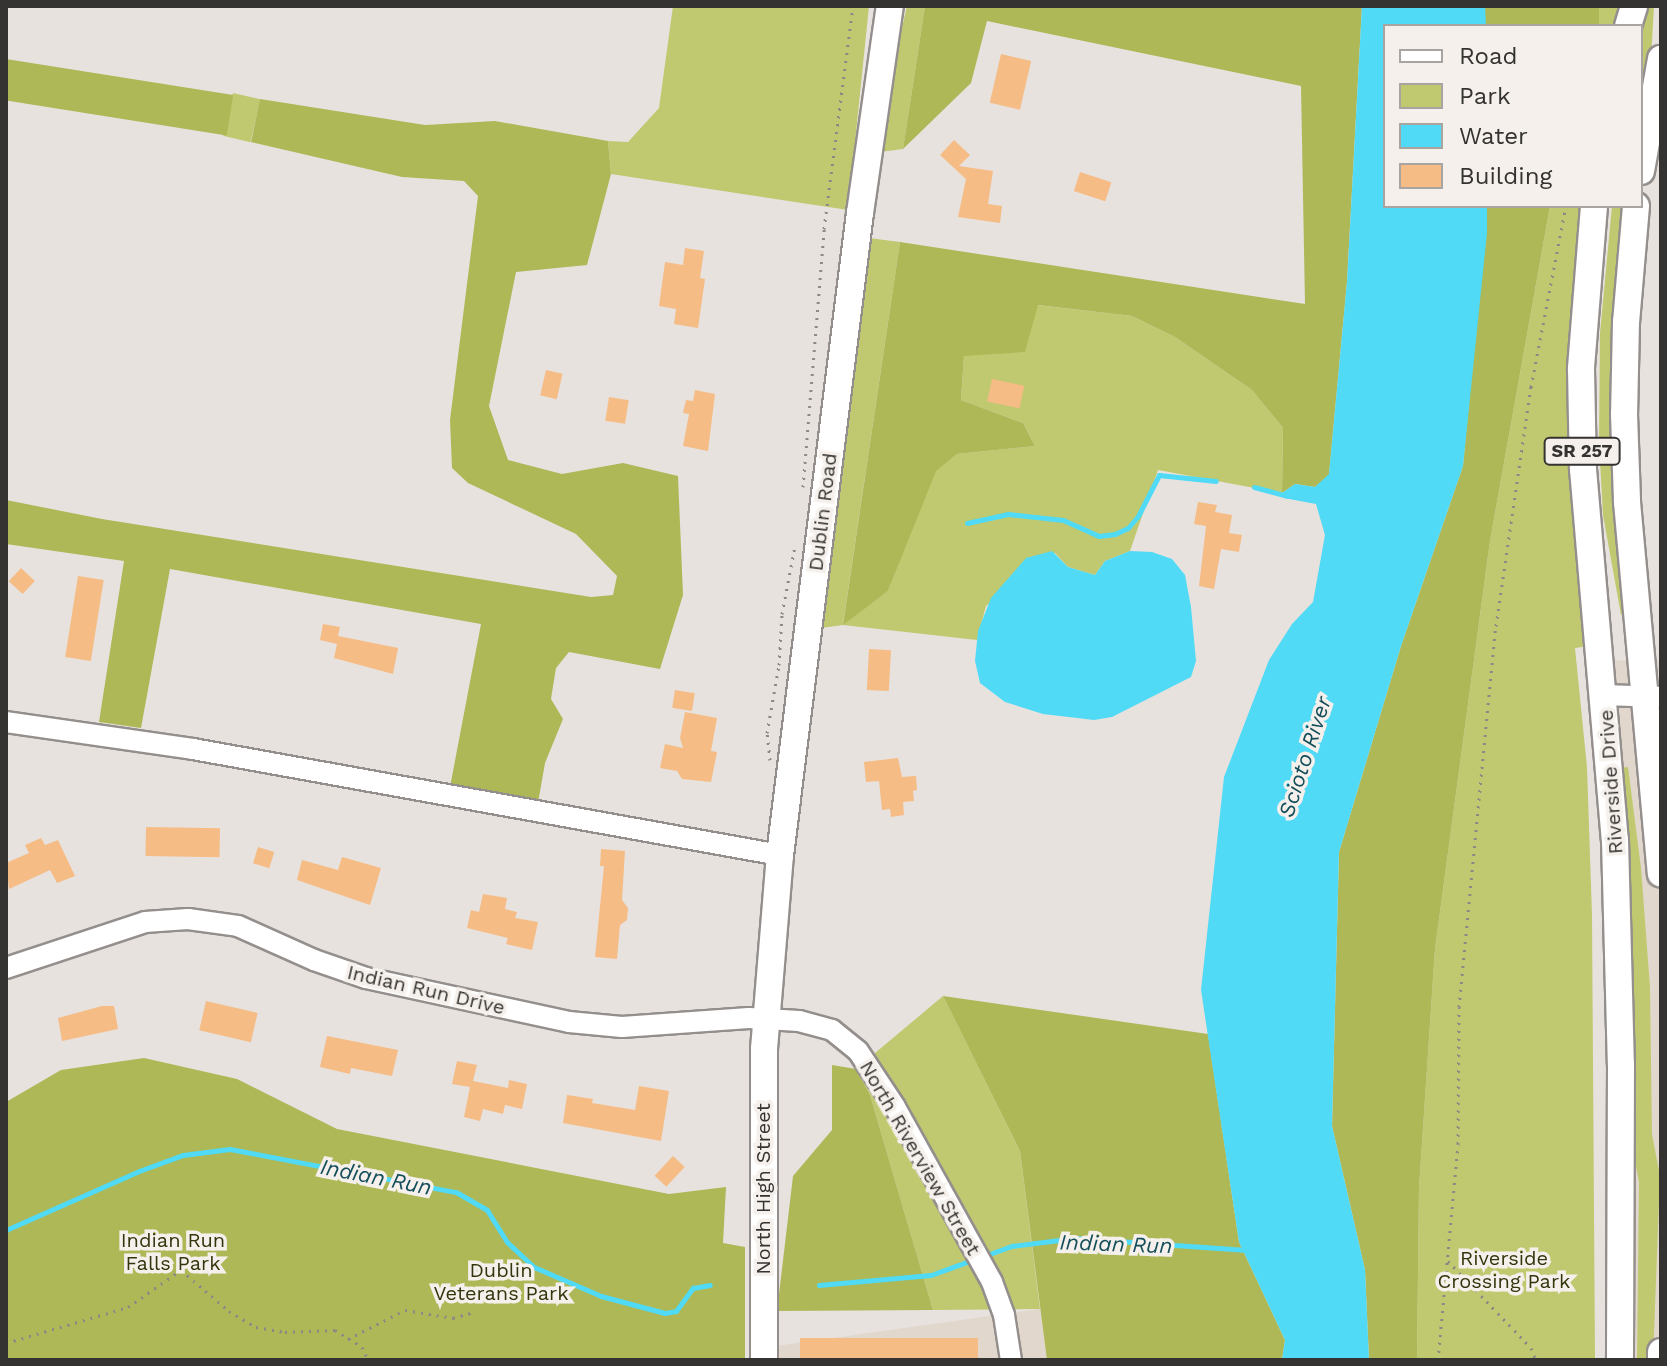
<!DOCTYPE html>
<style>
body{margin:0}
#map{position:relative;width:1667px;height:1366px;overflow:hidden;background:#e7e2de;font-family:"Work Sans",sans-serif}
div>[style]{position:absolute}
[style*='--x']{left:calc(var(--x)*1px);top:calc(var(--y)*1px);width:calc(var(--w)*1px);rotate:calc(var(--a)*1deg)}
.built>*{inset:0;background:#e1d7cd;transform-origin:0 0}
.green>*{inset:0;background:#c0c96f;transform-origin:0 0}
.forest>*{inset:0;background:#aeb857;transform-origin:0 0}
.water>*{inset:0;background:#50daf5}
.stream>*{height:5px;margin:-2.5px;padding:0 2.5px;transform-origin:2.5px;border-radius:2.5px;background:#50daf5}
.building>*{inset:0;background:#f6bc85;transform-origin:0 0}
.path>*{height:3px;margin-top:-1.5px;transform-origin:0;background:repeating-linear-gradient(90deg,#8c8885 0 2px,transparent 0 8px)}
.roads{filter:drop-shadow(2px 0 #948f8c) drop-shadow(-2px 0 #948f8c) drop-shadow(0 2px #948f8c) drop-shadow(0 -2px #948f8c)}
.minor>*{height:20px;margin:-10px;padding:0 10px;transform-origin:10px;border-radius:10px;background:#fff}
.major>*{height:26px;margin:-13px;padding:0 13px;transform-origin:13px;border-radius:13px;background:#fff}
span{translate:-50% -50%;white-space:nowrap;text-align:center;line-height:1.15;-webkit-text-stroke:7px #f5f0eb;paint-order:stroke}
.shield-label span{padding:2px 6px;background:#f5f0eb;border:2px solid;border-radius:6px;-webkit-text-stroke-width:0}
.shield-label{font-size:18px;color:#353331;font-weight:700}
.street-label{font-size:20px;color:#353331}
.park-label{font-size:20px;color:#32360c}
.water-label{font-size:22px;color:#134e5a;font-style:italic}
.frame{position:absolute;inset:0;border:8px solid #353331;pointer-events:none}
.legend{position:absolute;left:1383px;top:24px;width:260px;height:184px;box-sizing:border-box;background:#f5f0eb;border:2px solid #a8a4a1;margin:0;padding:10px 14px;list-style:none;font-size:24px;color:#353331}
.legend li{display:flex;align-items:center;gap:16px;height:40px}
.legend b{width:40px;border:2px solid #a8a4a1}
</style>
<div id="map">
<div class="built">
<div style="clip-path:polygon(1591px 660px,1661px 661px,1661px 1360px,1610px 1360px,1610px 968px)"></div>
<div style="left:1040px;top:1309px;width:51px;height:289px;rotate:82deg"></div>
</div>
<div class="green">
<div style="clip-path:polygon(673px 6px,869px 6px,848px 210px,611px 174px,608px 141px,628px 142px,659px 108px)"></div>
<div style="clip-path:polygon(907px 6px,925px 6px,903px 149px,880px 152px,892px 71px)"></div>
<div style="clip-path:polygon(1599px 6px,1622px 6px,1616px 26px,1593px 26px)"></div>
<div style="clip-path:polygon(1643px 6px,1654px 6px,1651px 59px,1641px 120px)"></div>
<div style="left:233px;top:93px;width:28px;height:44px;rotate:13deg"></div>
<div style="clip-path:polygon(1550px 206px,1583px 206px,1589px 646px,1575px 648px,1587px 767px,1592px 915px,1595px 1360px,1417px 1360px,1419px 1188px,1435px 949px,1490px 541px)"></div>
<div style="clip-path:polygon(1612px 206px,1628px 206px,1629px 614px,1621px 615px,1603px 515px,1599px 443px,1600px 333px)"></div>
<div style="clip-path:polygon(869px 238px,900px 242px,843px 624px,888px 591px,935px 471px,957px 454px,1035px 446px,1023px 423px,961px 400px,964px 356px,1037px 305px,1132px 316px,1175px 337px,1252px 390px,1283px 428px,1282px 493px,1158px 470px,1130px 551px,1105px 561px,1095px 575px,1068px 567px,1055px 553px,986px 606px,977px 640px,843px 625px,821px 628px)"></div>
<div style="clip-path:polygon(1628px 767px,1641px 868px,1650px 987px,1652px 1134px,1660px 1176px,1653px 1360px,1637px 1360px,1639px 1182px,1631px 1139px,1620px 768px)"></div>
<div style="clip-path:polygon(943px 996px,1020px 1151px,1040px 1309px,933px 1310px,870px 1095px,856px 1069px)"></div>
</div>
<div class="forest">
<div style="clip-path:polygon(925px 6px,1362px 6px,1347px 282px,1329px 475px,1315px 487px,1295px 484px,1282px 493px,1283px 428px,1252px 390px,1175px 337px,1132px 316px,1038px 305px,1025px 352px,964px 356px,961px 400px,1023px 423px,1035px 446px,957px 454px,936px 471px,888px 591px,843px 625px,900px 242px,1305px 304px,1301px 86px,987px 21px,971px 83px,903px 149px)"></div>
<div style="left:1485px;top:6px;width:114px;height:20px"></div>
<div style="left:6px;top:59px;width:230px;height:41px;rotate:9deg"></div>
<div style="clip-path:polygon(260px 99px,425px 125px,495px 121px,608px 141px,611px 174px,587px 265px,516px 272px,489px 406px,508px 460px,562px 474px,623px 463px,678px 476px,683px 595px,660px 669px,569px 652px,556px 668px,551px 699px,563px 719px,545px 763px,538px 803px,450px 787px,481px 624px,170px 569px,141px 728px,99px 722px,124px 561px,6px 544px,6px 500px,102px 519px,591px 597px,613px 595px,617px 576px,576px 534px,468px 483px,452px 468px,450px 420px,478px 196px,464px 181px,402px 177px,251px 142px)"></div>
<div style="clip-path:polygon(1487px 206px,1550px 206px,1490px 541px,1435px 949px,1419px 1188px,1417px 1360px,1369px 1360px,1365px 1270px,1332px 1126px,1339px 852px,1401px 646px,1463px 466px)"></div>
<div style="clip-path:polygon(943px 996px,1208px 1034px,1239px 1242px,1285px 1340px,1282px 1360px,1047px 1360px,1020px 1151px)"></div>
<div style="clip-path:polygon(144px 1058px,237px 1079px,337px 1129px,669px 1194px,726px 1187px,723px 1243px,745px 1247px,745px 1360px,6px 1360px,6px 1102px,61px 1070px)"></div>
<div style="clip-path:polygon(832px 1065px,856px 1069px,870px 1095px,933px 1310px,777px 1311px,793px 1176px,832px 1130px)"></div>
</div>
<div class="water">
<div style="clip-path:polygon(1362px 6px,1485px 6px,1486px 26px,1385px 26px,1385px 206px,1487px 206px,1487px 233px,1463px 466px,1401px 646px,1339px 852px,1332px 1126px,1365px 1270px,1369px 1360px,1282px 1360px,1285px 1340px,1239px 1242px,1201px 990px,1224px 777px,1269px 660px,1292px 624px,1313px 602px,1325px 535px,1316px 504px,1284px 498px,1282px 493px,1295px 484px,1315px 487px,1329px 474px,1347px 282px)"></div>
<div style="clip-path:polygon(1052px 551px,1068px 567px,1095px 575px,1105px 561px,1130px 551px,1152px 552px,1172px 559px,1185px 575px,1191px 607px,1196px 661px,1191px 677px,1112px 717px,1094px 720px,1043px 714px,1005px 702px,980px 683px,975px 661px,978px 631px,991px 598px,1026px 558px)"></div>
</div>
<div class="stream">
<div style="--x:1254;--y:487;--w:35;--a:15"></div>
<div style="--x:967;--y:523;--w:42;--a:-12.4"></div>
<div style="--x:1008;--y:514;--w:55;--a:6.2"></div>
<div style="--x:1063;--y:520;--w:39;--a:24"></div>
<div style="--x:1099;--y:536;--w:16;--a:-7"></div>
<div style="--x:1115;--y:534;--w:14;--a:-25"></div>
<div style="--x:1128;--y:528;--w:16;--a:-50"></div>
<div style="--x:1138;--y:516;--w:46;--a:-62.9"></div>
<div style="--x:1159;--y:475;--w:57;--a:6"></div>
<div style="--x:6;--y:1230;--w:145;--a:-23.9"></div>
<div style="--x:139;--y:1171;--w:47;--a:-20"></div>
<div style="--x:183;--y:1155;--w:47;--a:-7.3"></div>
<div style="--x:230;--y:1149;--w:230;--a:10.8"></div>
<div style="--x:456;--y:1192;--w:36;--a:30"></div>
<div style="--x:487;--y:1210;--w:38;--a:58"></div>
<div style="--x:507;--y:1242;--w:37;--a:43"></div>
<div style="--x:534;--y:1267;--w:73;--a:23.4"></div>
<div style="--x:601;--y:1296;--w:66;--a:14.9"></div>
<div style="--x:665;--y:1313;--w:11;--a:-10"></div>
<div style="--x:676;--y:1311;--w:29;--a:-54"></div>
<div style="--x:693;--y:1288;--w:17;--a:-10"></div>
<div style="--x:984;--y:1256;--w:30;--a:-20"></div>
<div style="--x:1012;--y:1246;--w:64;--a:-7.2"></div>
<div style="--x:1075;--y:1238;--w:172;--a:4"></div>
<div style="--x:819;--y:1285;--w:112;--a:-5.1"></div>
<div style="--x:931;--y:1275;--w:47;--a:-20"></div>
</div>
<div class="building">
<div style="left:1001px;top:54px;width:31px;height:50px;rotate:13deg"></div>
<div style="clip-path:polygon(954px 140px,970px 155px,959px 166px,993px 171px,988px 204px,1002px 206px,1000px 223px,958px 217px,966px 179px,940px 155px)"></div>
<div style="left:1080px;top:172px;width:33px;height:20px;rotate:18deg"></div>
<div style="clip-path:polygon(685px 248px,704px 251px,700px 278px,705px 279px,698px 328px,674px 324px,676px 309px,659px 306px,665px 262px,683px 265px)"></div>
<div style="left:546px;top:370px;width:17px;height:26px;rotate:13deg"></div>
<div style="left:992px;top:379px;width:33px;height:23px;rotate:12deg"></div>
<div style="clip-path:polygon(695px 390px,715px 394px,708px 451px,683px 446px,689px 414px,683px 413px,686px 400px,693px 401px)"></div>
<div style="left:609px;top:397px;width:20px;height:24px;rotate:9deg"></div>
<div style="clip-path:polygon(1198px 502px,1217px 505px,1215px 512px,1232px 515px,1229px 533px,1242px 535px,1239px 552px,1221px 549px,1214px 589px,1199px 586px,1206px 526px,1194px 524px)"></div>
<div style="left:21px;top:568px;width:19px;height:18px;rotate:43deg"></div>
<div style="left:78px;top:576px;width:26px;height:82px;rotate:9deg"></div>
<div style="clip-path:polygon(323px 624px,340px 627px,338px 636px,398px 648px,393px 674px,334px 658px,337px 644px,320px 640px)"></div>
<div style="left:869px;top:649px;width:22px;height:41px;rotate:3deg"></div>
<div style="left:675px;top:690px;width:20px;height:18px;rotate:9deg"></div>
<div style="clip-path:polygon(685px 712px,717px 718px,711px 751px,717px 752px,711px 782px,682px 779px,677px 771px,660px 768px,665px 744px,683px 748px,680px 738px)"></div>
<div style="clip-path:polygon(898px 758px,902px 777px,916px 776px,917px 790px,913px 791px,914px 801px,903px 802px,904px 815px,891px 817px,890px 809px,882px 810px,879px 781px,866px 782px,864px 762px)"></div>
<div style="left:146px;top:827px;width:74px;height:29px;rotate:1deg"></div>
<div style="clip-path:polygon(41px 838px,45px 845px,58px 840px,75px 876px,57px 883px,50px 870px,9px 889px,6px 863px,29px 853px,25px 845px)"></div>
<div style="left:258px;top:847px;width:17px;height:17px;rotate:17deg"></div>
<div style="clip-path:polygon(601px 849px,625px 851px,622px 900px,628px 908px,627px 920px,620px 925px,617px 959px,595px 957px,604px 866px,600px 866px)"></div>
<div style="clip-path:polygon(342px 857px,381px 868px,370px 905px,297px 880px,302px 860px,338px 870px)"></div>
<div style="clip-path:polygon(483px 894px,507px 898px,505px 909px,517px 912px,515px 918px,538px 922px,532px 950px,506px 944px,508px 938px,467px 928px,471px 910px,479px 912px)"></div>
<div style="left:206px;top:1001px;width:53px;height:30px;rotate:13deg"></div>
<div style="clip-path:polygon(102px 1006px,114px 1006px,118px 1029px,62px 1041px,58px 1018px)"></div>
<div style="clip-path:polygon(327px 1036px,398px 1050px,392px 1076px,351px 1068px,350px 1074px,320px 1067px)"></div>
<div style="clip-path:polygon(457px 1061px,477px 1065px,473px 1081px,508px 1088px,509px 1080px,527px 1084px,522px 1109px,505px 1105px,503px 1114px,483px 1109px,480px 1121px,464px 1117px,470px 1087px,452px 1084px)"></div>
<div style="clip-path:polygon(639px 1086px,669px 1091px,661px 1141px,563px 1123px,567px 1095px,593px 1099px,592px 1103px,635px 1110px)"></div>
<div style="left:673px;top:1156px;width:16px;height:27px;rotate:43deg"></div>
<div style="left:800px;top:1338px;width:178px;height:22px"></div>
</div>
<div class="path">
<div style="--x:803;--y:487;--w:259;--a:-85.3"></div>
<div style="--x:824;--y:229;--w:225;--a:-82.6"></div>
<div style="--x:770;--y:760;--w:27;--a:-96"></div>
<div style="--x:767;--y:733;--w:69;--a:-80"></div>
<div style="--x:779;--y:665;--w:51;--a:-86.6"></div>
<div style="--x:782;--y:614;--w:69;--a:-79.2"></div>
<div style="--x:1448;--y:1261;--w:120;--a:46.3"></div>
<div style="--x:1531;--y:1348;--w:13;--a:67"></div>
<div style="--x:348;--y:1339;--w:64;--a:-27"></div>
<div style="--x:405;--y:1310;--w:49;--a:9.5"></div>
<div style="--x:453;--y:1318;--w:22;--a:-16"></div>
<div style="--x:6;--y:1343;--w:127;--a:-16.4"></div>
<div style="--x:128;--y:1307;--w:65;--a:-34.9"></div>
<div style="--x:181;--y:1270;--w:63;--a:40.5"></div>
<div style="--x:229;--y:1311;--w:31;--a:31"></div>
<div style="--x:256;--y:1327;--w:29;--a:10"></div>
<div style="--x:285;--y:1332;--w:50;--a:-2.3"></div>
<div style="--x:335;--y:1330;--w:32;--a:32"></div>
<div style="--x:362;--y:1347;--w:14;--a:65"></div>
<div style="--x:1438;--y:1360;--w:217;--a:-84.7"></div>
<div style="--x:1458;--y:1144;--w:137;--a:-89.6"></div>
<div style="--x:1459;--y:1007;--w:383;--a:-84.5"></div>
<div style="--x:1496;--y:626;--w:242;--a:-81.7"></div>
<div style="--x:1531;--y:387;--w:184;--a:-79.1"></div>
</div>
<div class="roads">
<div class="minor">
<div style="--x:1605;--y:695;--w:56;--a:2"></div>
<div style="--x:6;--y:722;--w:189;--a:8.2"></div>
<div style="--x:193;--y:749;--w:596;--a:10.24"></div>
<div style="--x:6;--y:968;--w:146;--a:-18.3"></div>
<div style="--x:145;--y:922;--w:43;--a:-4"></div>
<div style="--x:188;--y:919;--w:50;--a:8"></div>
<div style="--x:238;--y:926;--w:83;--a:24.1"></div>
<div style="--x:314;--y:960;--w:55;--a:19.1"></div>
<div style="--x:366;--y:978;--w:208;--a:12.2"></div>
<div style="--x:569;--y:1022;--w:53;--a:5.4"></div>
<div style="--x:622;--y:1027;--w:127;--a:-4.1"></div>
<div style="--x:749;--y:1018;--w:50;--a:3.4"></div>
<div style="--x:799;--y:1021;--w:34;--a:15"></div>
<div style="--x:832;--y:1030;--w:33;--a:39"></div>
<div style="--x:858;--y:1051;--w:67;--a:56.5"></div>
<div style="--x:895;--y:1107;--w:200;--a:61"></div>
<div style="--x:992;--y:1282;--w:35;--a:70"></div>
<div style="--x:1004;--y:1315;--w:46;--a:81.2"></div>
</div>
<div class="major">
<div style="--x:1628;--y:26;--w:21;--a:-73"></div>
<div style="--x:1641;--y:171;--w:114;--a:-79.9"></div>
<div style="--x:1594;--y:206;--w:164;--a:94.6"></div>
<div style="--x:1581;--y:369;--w:100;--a:88.9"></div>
<div style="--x:1583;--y:469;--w:372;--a:85.1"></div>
<div style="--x:1615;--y:840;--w:225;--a:88.5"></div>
<div style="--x:1621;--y:1065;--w:295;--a:90.2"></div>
<div style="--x:1636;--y:206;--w:116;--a:94.9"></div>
<div style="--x:1626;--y:322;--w:92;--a:91.2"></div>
<div style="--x:1624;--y:414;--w:88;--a:88"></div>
<div style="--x:1627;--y:502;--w:373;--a:84.8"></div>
<div style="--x:764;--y:1360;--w:311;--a:-90"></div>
<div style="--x:764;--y:1049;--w:195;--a:-85.3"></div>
<div style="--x:780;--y:855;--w:647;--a:-82.9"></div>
<div style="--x:860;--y:213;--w:209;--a:-81.8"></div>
<div style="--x:1661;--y:1360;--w:8;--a:-90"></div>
</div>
</div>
<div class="shield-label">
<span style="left:1582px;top:451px">SR 257</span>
</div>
<div class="street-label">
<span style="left:823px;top:512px;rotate:-83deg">Dublin Road</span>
<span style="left:1611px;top:782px;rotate:-94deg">Riverside Drive</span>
<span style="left:426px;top:990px;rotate:13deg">Indian Run Drive</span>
<span style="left:920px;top:1158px;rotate:60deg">North Riverview Street</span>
<span style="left:763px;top:1189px;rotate:-90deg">North High Street</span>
</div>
<div class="park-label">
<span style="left:173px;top:1252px">Indian Run<br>Falls Park</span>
<span style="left:1504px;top:1270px">Riverside<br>Crossing Park</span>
<span style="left:501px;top:1282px">Dublin<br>Veterans Park</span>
</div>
<div class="water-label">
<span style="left:1305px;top:757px;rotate:-72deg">Scioto River</span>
<span style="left:376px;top:1177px;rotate:11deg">Indian Run</span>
<span style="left:1116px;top:1244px;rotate:2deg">Indian Run</span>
</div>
<div class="frame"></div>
<ul class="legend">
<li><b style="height:10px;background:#fff"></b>Road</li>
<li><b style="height:22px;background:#c0c96f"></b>Park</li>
<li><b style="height:22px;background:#50daf5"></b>Water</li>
<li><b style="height:22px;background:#f6bc85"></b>Building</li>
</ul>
</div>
